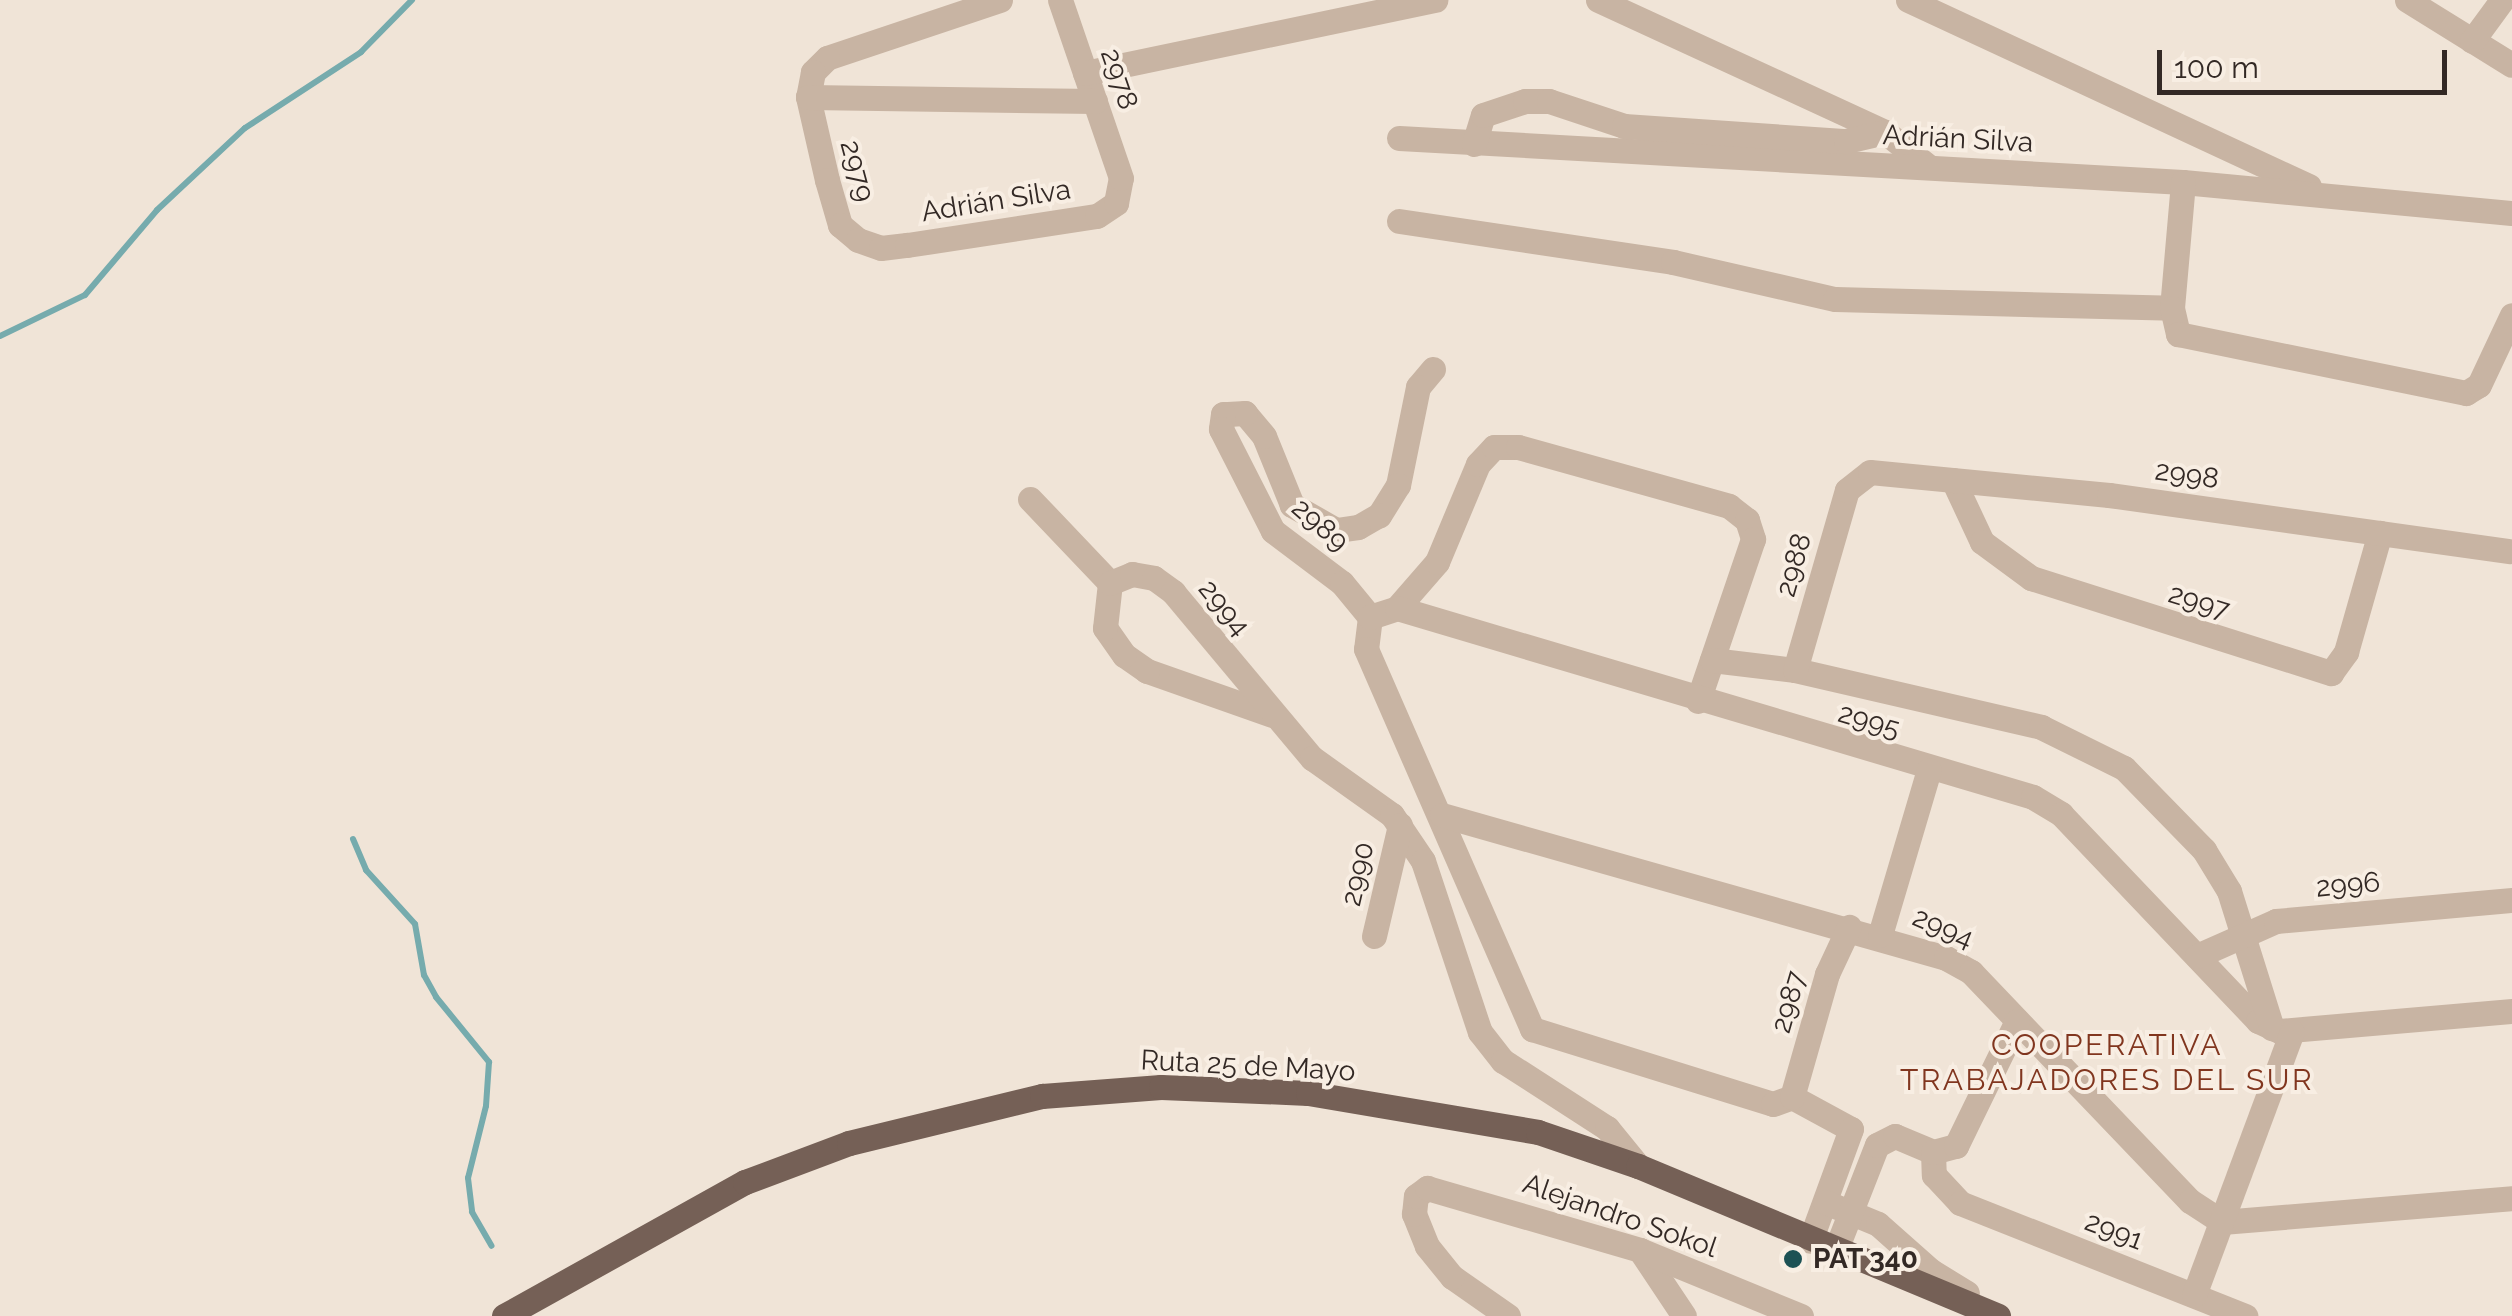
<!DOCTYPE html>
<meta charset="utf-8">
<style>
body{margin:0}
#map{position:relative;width:2512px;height:1316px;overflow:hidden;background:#f0e4d7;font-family:Raleway,sans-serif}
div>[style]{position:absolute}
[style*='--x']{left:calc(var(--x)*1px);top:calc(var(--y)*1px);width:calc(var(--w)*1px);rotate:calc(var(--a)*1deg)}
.stream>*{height:6px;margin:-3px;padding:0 3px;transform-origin:3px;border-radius:3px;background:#76abad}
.minor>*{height:25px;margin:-12.5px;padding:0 12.5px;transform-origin:12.5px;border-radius:12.5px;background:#c8b4a3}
.major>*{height:25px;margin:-12.5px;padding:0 12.5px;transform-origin:12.5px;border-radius:12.5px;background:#756056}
.dots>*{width:28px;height:28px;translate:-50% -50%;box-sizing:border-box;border:5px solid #f8eee3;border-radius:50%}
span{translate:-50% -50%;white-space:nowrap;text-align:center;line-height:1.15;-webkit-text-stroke:8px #f8eee3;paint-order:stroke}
.street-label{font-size:28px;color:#332925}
.poi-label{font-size:28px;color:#332925;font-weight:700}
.left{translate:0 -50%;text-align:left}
.neighbourhood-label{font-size:30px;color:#81361f;letter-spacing:2.5px}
.scale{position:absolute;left:2157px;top:50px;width:290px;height:45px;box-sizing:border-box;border:5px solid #332925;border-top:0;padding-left:12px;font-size:30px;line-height:35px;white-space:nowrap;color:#332925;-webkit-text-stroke:8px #f8eee3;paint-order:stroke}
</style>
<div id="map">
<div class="stream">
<div style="--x:0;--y:336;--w:94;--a:-25.8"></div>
<div style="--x:85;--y:295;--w:111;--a:-49.7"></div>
<div style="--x:157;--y:210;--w:120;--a:-43"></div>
<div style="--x:245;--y:128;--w:139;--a:-33.2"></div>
<div style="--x:361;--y:52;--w:73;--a:-45.6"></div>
<div style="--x:353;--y:839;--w:34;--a:67"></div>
<div style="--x:366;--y:870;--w:73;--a:47.8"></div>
<div style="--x:415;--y:924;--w:52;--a:80"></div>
<div style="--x:424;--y:975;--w:25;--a:61"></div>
<div style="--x:436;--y:997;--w:84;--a:50.8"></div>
<div style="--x:489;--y:1062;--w:44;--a:93.9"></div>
<div style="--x:486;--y:1106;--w:74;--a:104"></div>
<div style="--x:468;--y:1178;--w:34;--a:83"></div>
<div style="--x:472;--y:1212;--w:39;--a:60"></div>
</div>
<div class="minor">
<div style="--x:1000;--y:0;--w:182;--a:161.5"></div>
<div style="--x:827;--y:58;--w:20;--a:135"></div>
<div style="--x:813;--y:72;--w:25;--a:101"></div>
<div style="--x:808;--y:97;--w:85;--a:77.1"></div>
<div style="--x:827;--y:180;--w:47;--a:73.9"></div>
<div style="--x:840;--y:225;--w:23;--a:40"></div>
<div style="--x:858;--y:240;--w:24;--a:19"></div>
<div style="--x:881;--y:248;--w:26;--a:-7"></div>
<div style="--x:907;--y:245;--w:192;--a:-8.7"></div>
<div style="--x:1097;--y:216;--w:23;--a:-34"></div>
<div style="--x:1116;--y:203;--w:25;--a:-79"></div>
<div style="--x:1121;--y:178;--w:188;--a:-108.9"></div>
<div style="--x:1598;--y:0;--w:316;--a:24.7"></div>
<div style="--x:1885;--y:132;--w:56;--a:38.5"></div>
<div style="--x:1908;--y:0;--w:442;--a:24.9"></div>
<div style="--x:2407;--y:0;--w:123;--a:31.8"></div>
<div style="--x:2472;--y:41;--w:51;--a:-53.8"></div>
<div style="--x:1085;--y:73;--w:358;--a:-11.8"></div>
<div style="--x:808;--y:97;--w:287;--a:0.8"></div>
<div style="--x:1399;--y:138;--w:785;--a:3.21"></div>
<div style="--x:2183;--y:182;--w:330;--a:5.4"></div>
<div style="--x:1474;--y:144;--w:30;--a:-73"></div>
<div style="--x:1483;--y:115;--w:44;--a:-18.4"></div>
<div style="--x:1525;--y:101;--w:24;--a:0"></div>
<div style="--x:1549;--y:101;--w:79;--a:18.4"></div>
<div style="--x:1624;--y:126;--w:223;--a:3.9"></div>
<div style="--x:1846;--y:141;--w:40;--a:-13"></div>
<div style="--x:1399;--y:221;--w:277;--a:8.5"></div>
<div style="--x:1673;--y:262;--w:166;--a:12.9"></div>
<div style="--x:1835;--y:299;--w:337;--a:1.5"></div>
<div style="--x:2172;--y:308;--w:126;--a:-85"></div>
<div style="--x:2172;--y:308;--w:27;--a:77"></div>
<div style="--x:2178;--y:334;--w:294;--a:11.6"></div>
<div style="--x:2466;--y:393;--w:15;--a:-32"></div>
<div style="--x:2479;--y:385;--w:77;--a:-64.8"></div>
<div style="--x:1433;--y:369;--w:23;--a:130"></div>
<div style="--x:1418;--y:387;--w:100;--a:101.5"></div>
<div style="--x:1398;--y:485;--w:36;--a:122"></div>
<div style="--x:1379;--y:515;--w:24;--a:150"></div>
<div style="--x:1358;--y:527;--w:22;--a:172"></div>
<div style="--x:1336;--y:530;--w:51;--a:-150.4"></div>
<div style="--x:1292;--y:505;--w:74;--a:-112.1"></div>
<div style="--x:1264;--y:436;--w:30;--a:-130"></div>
<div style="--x:1245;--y:413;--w:22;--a:177"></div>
<div style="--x:1223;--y:414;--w:15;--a:98"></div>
<div style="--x:1221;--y:429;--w:114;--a:63"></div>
<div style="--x:1273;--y:531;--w:86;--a:37"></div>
<div style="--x:1342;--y:583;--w:44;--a:50.5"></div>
<div style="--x:1370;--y:617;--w:32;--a:97"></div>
<div style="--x:1366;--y:649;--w:415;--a:66.4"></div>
<div style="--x:1532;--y:1029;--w:252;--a:17.3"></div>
<div style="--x:1773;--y:1104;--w:20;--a:-20"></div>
<div style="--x:1953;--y:480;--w:68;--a:64.9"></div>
<div style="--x:1982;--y:542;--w:61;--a:36.3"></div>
<div style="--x:2031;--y:578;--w:315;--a:17.6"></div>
<div style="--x:2331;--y:673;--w:26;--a:-54"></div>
<div style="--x:2346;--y:652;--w:124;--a:-74.1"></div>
<div style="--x:1030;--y:499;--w:116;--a:46.4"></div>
<div style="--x:1397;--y:608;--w:61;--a:-49"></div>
<div style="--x:1437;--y:562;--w:106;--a:-67.3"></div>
<div style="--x:1478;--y:464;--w:23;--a:-47"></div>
<div style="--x:1494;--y:447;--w:24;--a:0"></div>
<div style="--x:1518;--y:447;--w:219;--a:15.6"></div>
<div style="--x:1729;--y:506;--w:23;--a:38"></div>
<div style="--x:1747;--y:520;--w:20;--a:72"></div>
<div style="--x:1753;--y:539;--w:171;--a:108.8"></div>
<div style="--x:1370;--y:617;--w:28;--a:-18"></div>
<div style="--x:1397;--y:608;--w:663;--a:16.55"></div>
<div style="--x:2033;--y:797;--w:33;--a:31"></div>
<div style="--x:2061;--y:814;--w:286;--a:46.4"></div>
<div style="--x:2258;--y:1021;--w:23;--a:25"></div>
<div style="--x:2279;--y:1031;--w:234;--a:-4.9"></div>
<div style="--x:1712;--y:660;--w:84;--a:6.9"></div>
<div style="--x:1795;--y:670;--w:253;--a:13"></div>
<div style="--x:2041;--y:727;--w:93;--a:26.3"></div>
<div style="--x:2124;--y:768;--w:115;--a:45.7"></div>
<div style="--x:2204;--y:850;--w:48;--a:58.6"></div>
<div style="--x:2229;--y:891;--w:144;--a:72.6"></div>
<div style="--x:1795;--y:670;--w:187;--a:-73.9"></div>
<div style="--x:1847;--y:490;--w:29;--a:-38"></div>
<div style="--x:1870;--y:472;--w:240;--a:5.5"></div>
<div style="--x:2109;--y:495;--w:404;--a:8"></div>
<div style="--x:1272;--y:715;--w:133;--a:-160.6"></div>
<div style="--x:1147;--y:671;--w:28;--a:-145"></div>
<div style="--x:1124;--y:655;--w:33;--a:-125"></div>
<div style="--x:1105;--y:628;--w:45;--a:-83.7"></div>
<div style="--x:1110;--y:583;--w:24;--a:-22"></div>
<div style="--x:1132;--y:574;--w:22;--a:10"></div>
<div style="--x:1154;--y:578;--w:24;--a:36"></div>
<div style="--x:1173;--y:592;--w:217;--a:50.1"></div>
<div style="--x:1312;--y:758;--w:98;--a:35.5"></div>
<div style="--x:1392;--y:815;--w:55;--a:56"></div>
<div style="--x:1423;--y:861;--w:180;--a:71.6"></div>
<div style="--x:1480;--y:1032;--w:37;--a:52"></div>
<div style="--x:1503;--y:1061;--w:124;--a:32.8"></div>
<div style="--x:1607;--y:1128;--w:49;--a:50.8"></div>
<div style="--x:1442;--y:815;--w:524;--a:15.84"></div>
<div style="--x:1946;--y:958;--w:29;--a:29"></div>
<div style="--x:1971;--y:972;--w:317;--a:46.3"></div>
<div style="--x:2190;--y:1201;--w:38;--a:33"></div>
<div style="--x:2222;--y:1222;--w:291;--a:-4.7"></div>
<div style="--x:1880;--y:935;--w:172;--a:-73.5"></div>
<div style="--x:1374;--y:936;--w:114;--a:-76.8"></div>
<div style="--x:2197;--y:956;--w:86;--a:-23.9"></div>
<div style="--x:2276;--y:921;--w:237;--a:-5.1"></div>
<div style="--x:1792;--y:1097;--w:67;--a:28.5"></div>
<div style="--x:1851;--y:1129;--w:119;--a:110.1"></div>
<div style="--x:1792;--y:1097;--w:128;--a:-74.1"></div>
<div style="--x:1827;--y:974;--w:52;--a:-64.9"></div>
<div style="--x:1933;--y:1152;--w:23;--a:88"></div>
<div style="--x:1934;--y:1175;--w:38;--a:47"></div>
<div style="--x:1960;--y:1203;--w:307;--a:21.6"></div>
<div style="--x:1825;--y:1202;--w:57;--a:22.5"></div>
<div style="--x:1878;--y:1224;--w:71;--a:41.6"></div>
<div style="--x:1931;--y:1271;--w:42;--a:31.4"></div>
<div style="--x:1640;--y:1250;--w:79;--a:56.3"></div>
<div style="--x:1835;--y:1252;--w:115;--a:-68.6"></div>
<div style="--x:1877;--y:1145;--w:20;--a:-27"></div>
<div style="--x:1895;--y:1136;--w:41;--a:22.8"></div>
<div style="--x:1933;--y:1152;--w:24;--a:-15"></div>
<div style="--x:1956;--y:1146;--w:139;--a:-64"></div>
<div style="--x:2194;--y:1295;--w:281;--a:-69.6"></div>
<div style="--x:1508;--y:1316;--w:68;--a:-145.1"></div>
<div style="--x:1452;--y:1277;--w:40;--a:-129"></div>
<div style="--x:1427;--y:1246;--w:35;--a:-112"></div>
<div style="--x:1414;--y:1214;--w:18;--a:-84"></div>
<div style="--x:1416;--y:1196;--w:14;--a:-36"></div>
<div style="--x:1427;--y:1188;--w:222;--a:16.2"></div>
<div style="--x:1640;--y:1250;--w:174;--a:22.3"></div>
</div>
<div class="major">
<div style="--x:504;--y:1316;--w:276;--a:-29.1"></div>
<div style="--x:745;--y:1182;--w:111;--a:-20.6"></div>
<div style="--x:849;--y:1143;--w:199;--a:-13.7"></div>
<div style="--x:1042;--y:1096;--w:119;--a:-4.3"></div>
<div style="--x:1161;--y:1087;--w:147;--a:2.3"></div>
<div style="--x:1308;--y:1093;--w:233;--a:9.6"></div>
<div style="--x:1538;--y:1132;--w:106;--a:18.8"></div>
<div style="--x:1638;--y:1166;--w:390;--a:22.6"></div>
</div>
<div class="dots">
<div style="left:1793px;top:1259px;background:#1c5154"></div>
</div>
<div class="street-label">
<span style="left:1119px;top:79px;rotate:71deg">2978</span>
<span style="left:1958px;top:139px;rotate:3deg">Adrián Silva</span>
<span style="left:857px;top:171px;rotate:75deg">2979</span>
<span style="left:996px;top:201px;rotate:-9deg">Adrián Silva</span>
<span style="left:2187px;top:475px;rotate:8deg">2998</span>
<span style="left:1320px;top:525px;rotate:41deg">2989</span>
<span style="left:1794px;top:565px;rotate:-74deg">2988</span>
<span style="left:2199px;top:602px;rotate:17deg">2997</span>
<span style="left:1224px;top:608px;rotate:51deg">2994</span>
<span style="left:1869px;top:721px;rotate:16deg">2995</span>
<span style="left:1358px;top:874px;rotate:-77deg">2990</span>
<span style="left:2348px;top:885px;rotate:-5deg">2996</span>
<span style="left:1943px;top:928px;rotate:23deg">2994</span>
<span style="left:1789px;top:1002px;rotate:-74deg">2987</span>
<span style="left:1248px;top:1066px;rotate:3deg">Ruta 25 de Mayo</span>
<span style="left:1620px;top:1216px;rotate:19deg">Alejandro Sokol</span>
<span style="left:2114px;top:1231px;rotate:21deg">2991</span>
</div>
<div class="poi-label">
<span class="left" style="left:1813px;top:1259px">PAT 340</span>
</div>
<div class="neighbourhood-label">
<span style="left:2107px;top:1062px">COOPERATIVA<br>TRABAJADORES DEL SUR</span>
</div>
<div class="scale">100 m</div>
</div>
